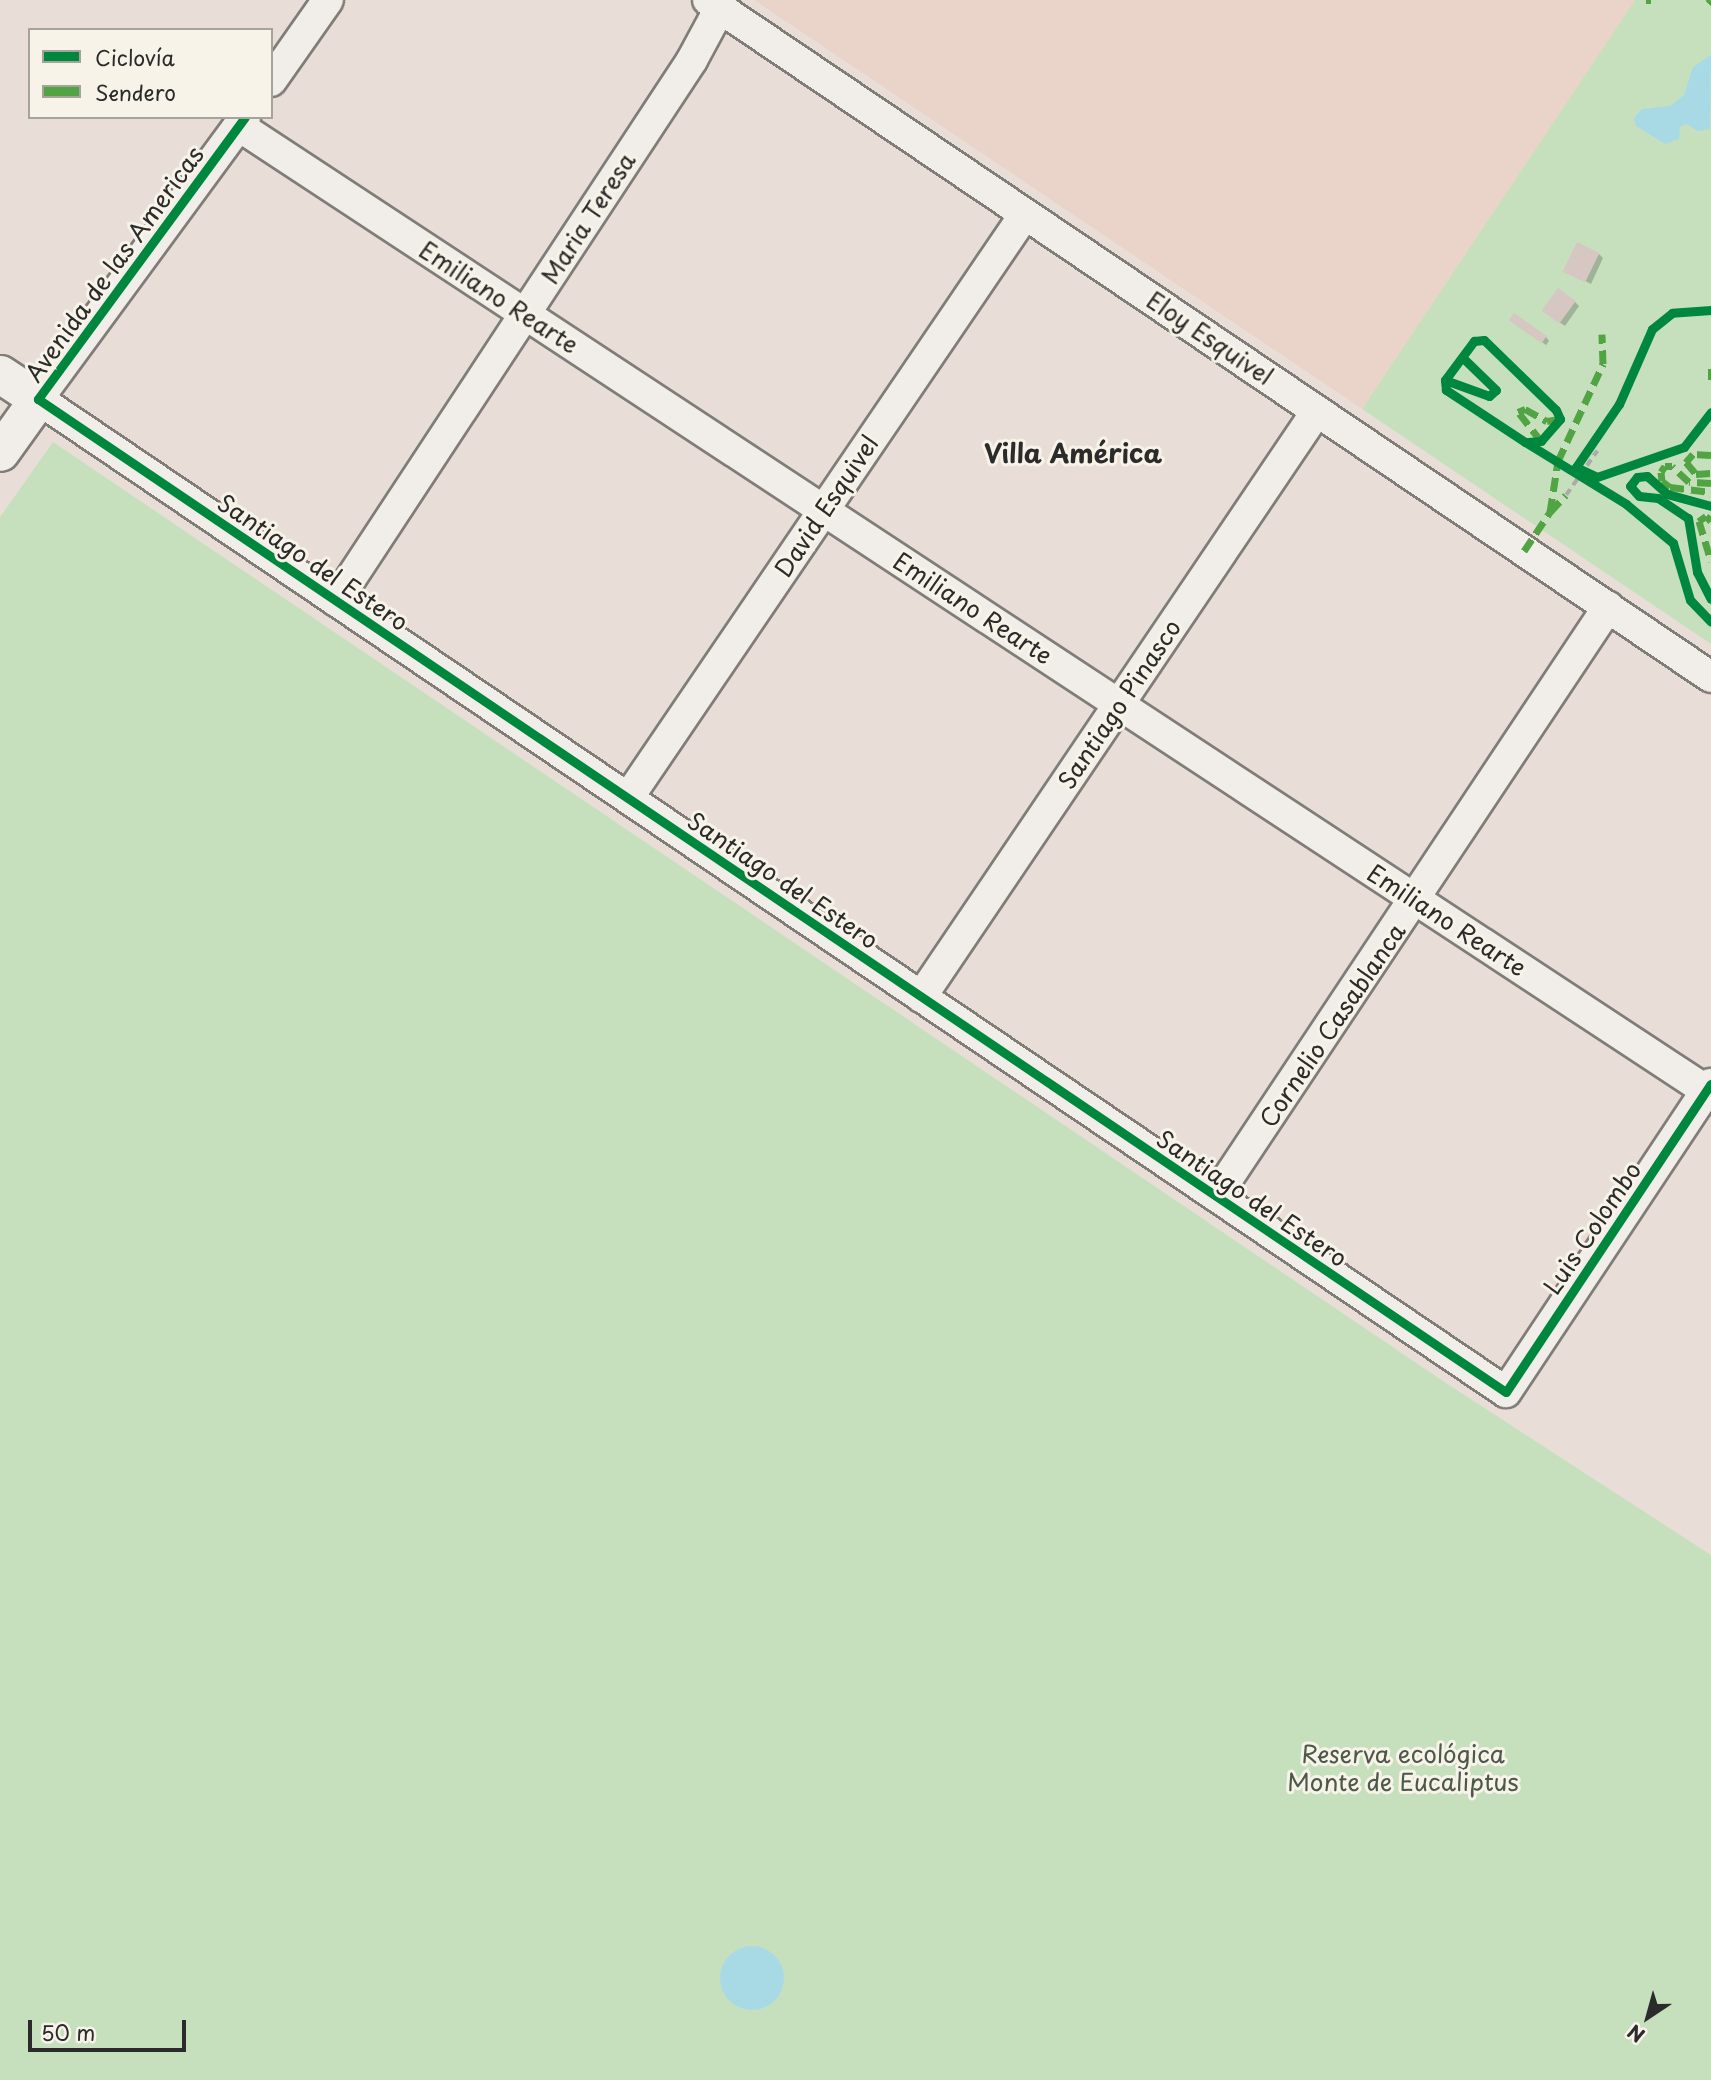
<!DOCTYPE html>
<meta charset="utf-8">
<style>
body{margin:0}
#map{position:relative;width:1711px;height:2080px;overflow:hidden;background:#e9ded7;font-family:"Playpen Sans",sans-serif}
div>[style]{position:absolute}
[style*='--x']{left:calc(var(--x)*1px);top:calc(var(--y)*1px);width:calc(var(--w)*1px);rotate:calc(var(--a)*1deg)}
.built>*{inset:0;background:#ead4ca}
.green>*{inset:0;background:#c6e0bd}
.water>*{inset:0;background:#a8dae6}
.round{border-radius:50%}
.shadow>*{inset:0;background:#0003}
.building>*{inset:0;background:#d7c7c2;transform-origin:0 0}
.path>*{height:3.5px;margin-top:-1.75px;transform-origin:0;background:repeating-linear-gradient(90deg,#adaaa7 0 7px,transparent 0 12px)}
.roads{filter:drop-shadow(2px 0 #807c78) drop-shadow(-2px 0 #807c78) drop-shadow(0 2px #807c78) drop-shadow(0 -2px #807c78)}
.minor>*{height:30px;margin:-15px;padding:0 15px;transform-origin:15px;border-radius:15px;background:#f1eeea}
.major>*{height:37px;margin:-18.5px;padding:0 18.5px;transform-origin:18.5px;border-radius:18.5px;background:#f1eeea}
.quiet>*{height:7px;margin-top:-3.5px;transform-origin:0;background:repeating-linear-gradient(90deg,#51a443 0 14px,transparent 0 21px)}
.cycleway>*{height:9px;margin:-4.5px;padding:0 4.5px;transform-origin:4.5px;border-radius:4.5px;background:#00873e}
span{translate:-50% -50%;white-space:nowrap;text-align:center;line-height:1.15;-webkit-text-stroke:6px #f7f3e8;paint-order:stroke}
.street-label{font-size:24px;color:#2b2b2b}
.park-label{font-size:24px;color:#4b594a}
.neighbourhood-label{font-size:26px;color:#2b2b2b;font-weight:700}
.legend{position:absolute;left:28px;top:28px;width:245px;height:91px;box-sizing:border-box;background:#f7f3e8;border:2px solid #a5a39c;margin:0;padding:9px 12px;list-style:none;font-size:21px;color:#2b2b2b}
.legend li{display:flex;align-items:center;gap:14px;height:35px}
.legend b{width:35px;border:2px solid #a5a39c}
.north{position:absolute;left:1613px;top:1982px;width:70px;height:70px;-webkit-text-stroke:5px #f7f3e8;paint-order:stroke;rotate:216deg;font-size:19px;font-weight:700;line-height:28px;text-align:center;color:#2b2b2b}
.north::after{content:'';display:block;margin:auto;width:24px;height:32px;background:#2b2b2b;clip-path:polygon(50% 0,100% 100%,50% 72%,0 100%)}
.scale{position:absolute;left:28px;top:2020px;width:158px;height:32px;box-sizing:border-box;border:4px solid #2b2b2b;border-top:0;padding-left:9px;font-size:21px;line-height:24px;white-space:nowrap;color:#2b2b2b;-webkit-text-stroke:5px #f7f3e8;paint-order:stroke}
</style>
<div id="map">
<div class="built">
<div style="clip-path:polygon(754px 0,1635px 0,1362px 409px)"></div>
</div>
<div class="green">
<div style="clip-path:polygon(1635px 0,1711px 0,1711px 644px,1362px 409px)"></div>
<div style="clip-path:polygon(53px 442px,1446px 1383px,1711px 1555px,1711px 2080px,0 2080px,0 517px)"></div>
</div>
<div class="water">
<div style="clip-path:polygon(1711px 55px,1710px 129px,1698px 131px,1686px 124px,1680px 127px,1679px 139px,1665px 144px,1636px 126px,1634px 118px,1642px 109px,1670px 106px,1684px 95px,1693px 67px)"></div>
<div class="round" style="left:720px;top:1946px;width:64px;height:64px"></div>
</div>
<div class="shadow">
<div style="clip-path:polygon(1599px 254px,1603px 258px,1591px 284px,1566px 271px)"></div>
<div style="clip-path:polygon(1575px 302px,1579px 306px,1565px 326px,1549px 315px)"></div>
<div style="clip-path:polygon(1515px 323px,1546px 337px,1549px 341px,1546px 345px)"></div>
</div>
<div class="building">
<div style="left:1577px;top:242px;width:25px;height:33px;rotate:26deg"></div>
<div style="left:1558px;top:288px;width:22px;height:28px;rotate:36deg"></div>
<div style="left:1514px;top:313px;width:40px;height:9px;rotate:35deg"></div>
</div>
<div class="path">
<div style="--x:1566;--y:495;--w:54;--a:-54.8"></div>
</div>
<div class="roads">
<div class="minor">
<div style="--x:708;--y:0;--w:1210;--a:34.02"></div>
<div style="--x:271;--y:81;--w:99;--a:-54.9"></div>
<div style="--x:245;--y:117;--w:350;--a:126.3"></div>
<div style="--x:38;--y:399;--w:1772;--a:34.08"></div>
<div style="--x:1506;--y:1392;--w:370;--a:-56.4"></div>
<div style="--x:239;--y:126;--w:1757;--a:33.32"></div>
<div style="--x:336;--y:601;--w:648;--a:-56.65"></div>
<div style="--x:692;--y:60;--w:59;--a:-61.7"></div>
<div style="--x:628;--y:798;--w:706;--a:-55.79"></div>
<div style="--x:921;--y:997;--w:707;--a:-55.95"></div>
<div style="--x:1216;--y:1196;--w:708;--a:-56.35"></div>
</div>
<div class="major">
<div style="--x:0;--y:374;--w:45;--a:33.3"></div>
<div style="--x:38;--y:399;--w:65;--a:125.6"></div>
</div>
</div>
<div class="quiet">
<div style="--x:1646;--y:0;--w:5;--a:0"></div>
<div style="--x:1708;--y:3;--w:4;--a:-45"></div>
<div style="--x:1711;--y:368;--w:11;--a:90"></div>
<div style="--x:1541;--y:441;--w:37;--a:-128"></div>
<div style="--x:1518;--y:412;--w:8;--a:-23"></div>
<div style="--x:1525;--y:409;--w:25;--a:29"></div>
<div style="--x:1547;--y:421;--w:13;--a:-9"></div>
<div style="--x:1711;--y:455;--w:18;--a:-177"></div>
<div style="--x:1693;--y:454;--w:11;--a:131"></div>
<div style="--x:1686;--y:462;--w:16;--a:50"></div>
<div style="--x:1696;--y:474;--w:15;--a:-4"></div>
<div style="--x:1711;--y:483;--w:22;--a:-177"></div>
<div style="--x:1689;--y:482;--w:23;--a:-137"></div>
<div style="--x:1672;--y:466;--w:7;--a:180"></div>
<div style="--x:1665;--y:466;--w:7;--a:124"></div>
<div style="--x:1661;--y:472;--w:9;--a:84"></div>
<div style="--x:1662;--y:481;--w:10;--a:37"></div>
<div style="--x:1670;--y:487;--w:41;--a:7"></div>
<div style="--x:1550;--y:512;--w:23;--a:-47"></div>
<div style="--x:1711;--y:521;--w:7;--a:-135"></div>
<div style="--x:1706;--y:516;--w:9;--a:144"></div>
<div style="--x:1699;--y:521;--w:42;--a:73.3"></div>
<div style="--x:1524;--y:551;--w:47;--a:-56.3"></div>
<div style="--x:1550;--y:512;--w:52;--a:-81.1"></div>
<div style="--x:1558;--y:461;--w:107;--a:-65.1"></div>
<div style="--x:1603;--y:364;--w:30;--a:-92"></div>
</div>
<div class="cycleway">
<div style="--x:245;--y:117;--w:350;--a:126.3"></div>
<div style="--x:38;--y:399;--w:1772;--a:34.08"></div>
<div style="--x:1506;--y:1392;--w:370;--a:-56.4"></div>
<div style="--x:1711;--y:310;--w:39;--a:176"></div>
<div style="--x:1672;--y:313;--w:26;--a:141"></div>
<div style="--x:1652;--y:329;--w:82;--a:113.7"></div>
<div style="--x:1619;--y:404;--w:76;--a:124.3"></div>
<div style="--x:1576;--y:467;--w:23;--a:25"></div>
<div style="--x:1597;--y:477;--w:92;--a:-19"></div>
<div style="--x:1684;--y:447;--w:44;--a:-52.4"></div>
<div style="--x:1484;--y:340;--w:100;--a:44.2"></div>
<div style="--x:1556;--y:410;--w:10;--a:66"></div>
<div style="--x:1560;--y:419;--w:29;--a:131"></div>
<div style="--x:1541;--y:441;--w:16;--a:176"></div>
<div style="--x:1525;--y:442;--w:95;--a:-146.6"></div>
<div style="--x:1446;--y:390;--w:10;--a:-96"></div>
<div style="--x:1445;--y:380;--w:49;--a:-53.4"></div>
<div style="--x:1474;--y:341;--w:10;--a:-6"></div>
<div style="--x:1445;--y:380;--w:47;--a:20"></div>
<div style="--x:1489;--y:396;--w:9;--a:-41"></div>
<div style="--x:1496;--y:390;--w:47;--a:-135.9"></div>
<div style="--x:1525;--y:442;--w:119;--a:31.5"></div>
<div style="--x:1626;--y:504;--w:61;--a:39.7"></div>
<div style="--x:1673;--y:543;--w:59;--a:73.4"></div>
<div style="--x:1690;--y:600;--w:30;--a:46"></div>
<div style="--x:1711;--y:506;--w:46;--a:-164.7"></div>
<div style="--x:1667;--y:494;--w:27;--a:-138"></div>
<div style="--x:1647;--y:476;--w:10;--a:174"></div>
<div style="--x:1637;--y:477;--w:11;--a:128"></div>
<div style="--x:1630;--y:486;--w:13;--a:48"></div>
<div style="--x:1639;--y:496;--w:19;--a:6"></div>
<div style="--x:1658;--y:498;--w:36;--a:34"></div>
<div style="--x:1688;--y:518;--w:55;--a:80.5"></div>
<div style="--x:1697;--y:572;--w:30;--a:63"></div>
</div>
<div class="street-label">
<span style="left:588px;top:218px;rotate:-57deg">Maria Teresa</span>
<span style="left:114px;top:264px;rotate:-54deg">Avenida de las Americas</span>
<span style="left:499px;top:297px;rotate:33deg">Emiliano Rearte</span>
<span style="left:1210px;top:338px;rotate:34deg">Eloy Esquivel</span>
<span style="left:826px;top:506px;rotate:-56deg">David Esquivel</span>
<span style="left:313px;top:562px;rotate:34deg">Santiago del Estero</span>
<span style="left:973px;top:608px;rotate:33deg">Emiliano Rearte</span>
<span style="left:1119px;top:704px;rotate:-56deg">Santiago Pinasco</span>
<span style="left:783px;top:880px;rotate:34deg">Santiago del Estero</span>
<span style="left:1447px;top:920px;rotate:33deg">Emiliano Rearte</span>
<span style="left:1332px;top:1025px;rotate:-56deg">Cornelio Casablanca</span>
<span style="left:1252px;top:1198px;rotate:34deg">Santiago del Estero</span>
<span style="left:1592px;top:1228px;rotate:-56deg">Luis Colombo</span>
</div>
<div class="park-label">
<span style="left:1403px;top:1768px">Reserva ecológica<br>Monte de Eucaliptus</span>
</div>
<div class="neighbourhood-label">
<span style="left:1073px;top:453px">Villa América</span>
</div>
<ul class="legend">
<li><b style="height:9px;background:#00873e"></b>Ciclovía</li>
<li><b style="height:9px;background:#51a443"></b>Sendero</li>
</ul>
<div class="north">N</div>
<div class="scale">50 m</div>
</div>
